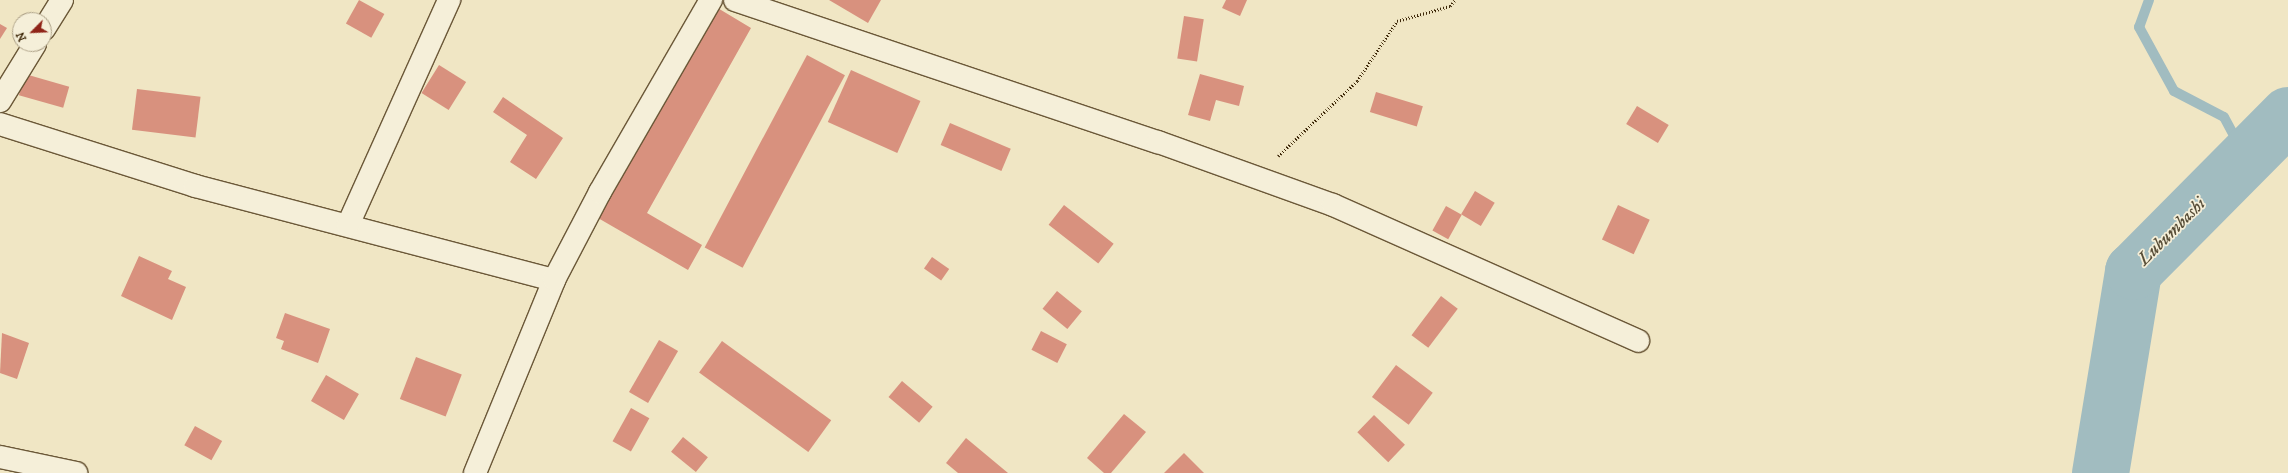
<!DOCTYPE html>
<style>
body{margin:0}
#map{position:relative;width:2288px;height:473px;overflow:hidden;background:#f0e6c4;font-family:"IM FELL DW Pica",serif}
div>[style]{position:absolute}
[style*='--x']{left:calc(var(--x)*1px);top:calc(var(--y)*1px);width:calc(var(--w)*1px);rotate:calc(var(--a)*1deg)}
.stream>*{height:10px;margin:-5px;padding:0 5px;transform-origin:5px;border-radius:5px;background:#a1bcc0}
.river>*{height:57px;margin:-28.5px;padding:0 28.5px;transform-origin:28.5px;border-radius:28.5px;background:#a1bcc0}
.building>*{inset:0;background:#d8917e;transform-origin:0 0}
.path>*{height:2.5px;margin-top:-1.25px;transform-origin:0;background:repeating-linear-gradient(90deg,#3f290a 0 1px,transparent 0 3px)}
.roads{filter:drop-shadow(1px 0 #6b5838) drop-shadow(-1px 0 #6b5838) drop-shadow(0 1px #6b5838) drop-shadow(0 -1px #6b5838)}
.minor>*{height:22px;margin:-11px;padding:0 11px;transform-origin:11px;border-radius:11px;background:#f5efd9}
span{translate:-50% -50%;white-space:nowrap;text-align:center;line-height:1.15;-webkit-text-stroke:3.5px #f5efd9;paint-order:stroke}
.water-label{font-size:18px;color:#584e38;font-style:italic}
.north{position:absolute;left:12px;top:12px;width:40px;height:40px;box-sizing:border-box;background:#f5efd9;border:1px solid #aca086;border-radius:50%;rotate:246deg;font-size:11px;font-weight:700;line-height:16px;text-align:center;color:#3f290a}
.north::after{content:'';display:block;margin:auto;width:14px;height:18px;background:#8f2418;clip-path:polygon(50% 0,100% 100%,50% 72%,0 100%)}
</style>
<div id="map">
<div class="stream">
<div style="--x:2149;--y:0;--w:29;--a:110"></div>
<div style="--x:2139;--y:27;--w:73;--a:61.3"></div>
<div style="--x:2174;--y:91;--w:56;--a:27.5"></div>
<div style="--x:2224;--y:117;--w:47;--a:61.8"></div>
</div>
<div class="river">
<div style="--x:2100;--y:473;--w:205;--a:-80.7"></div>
<div style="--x:2133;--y:271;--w:220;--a:-45.2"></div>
</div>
<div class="building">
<div style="left:359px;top:0;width:29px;height:27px;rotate:29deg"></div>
<div style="clip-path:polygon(829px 0,881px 0,868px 23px)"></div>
<div style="clip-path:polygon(1226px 0,1247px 0,1240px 16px,1222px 8px)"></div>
<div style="clip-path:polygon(716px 7px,751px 28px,647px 213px,702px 245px,688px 270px,598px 218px)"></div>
<div style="left:1184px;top:16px;width:20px;height:43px;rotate:9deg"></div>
<div style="clip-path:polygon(0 24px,7px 28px,0 39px)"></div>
<div style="left:807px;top:55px;width:43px;height:218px;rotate:28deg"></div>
<div style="left:439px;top:65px;width:32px;height:33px;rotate:32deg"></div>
<div style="left:851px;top:70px;width:76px;height:57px;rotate:24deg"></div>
<div style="left:25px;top:74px;width:46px;height:22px;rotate:16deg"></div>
<div style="clip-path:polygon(1200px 74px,1244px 86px,1239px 106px,1216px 100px,1210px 121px,1188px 115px)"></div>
<div style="left:137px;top:89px;width:64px;height:41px;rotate:7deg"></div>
<div style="left:1376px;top:92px;width:49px;height:21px;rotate:17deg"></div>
<div style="clip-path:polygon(503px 97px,563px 138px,536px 179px,510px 162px,527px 135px,493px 112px)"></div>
<div style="left:1637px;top:106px;width:37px;height:21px;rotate:31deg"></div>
<div style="left:950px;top:123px;width:66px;height:24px;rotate:23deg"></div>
<div style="left:1475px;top:191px;width:23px;height:27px;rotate:31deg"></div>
<div style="left:1064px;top:205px;width:63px;height:25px;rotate:38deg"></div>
<div style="left:1618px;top:205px;width:35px;height:38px;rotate:25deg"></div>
<div style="left:1446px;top:206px;width:18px;height:28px;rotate:29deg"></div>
<div style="clip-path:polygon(139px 256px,172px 271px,168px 279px,186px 287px,172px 320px,121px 296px)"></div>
<div style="left:932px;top:257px;width:21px;height:14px;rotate:35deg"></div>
<div style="left:1057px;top:291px;width:32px;height:23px;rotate:39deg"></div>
<div style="left:1441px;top:296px;width:21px;height:49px;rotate:37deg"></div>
<div style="clip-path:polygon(285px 313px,330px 329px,318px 363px,281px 349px,284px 341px,276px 338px)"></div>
<div style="left:1041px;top:331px;width:29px;height:21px;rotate:27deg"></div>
<div style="clip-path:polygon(2px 333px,29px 343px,17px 379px,0 373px)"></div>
<div style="left:659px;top:340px;width:22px;height:60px;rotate:30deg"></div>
<div style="left:722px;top:341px;width:135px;height:39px;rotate:36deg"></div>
<div style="left:416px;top:357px;width:49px;height:45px;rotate:21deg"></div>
<div style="left:1396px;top:365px;width:46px;height:40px;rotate:37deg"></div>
<div style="left:326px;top:375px;width:38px;height:30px;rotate:30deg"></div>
<div style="left:902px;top:381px;width:40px;height:21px;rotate:40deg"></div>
<div style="left:631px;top:408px;width:21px;height:38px;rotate:29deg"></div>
<div style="clip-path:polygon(1124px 414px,1146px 432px,1111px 473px,1104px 473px,1087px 458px)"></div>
<div style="left:1374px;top:415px;width:43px;height:24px;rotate:44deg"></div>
<div style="left:195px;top:426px;width:31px;height:22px;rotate:29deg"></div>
<div style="left:683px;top:437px;width:32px;height:19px;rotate:39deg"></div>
<div style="clip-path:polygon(966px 438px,1008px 473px,958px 473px,946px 463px)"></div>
<div style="clip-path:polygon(1184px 453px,1204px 473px,1164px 473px)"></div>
</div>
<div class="path">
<div style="--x:1278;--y:156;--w:109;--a:-43.5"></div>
<div style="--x:1357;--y:81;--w:72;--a:-56.3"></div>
<div style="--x:1397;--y:21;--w:55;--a:-15.8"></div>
<div style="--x:1450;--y:6;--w:8;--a:-50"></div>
</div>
<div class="roads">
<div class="minor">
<div style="--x:735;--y:0;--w:446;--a:18.6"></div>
<div style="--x:1158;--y:142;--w:186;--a:19.8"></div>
<div style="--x:1333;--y:205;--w:334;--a:24"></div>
<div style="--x:44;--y:29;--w:34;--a:-58"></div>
<div style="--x:0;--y:101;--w:67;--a:-58.4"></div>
<div style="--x:0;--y:124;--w:205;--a:17.6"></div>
<div style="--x:195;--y:186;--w:371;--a:14.7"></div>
<div style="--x:348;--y:225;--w:247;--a:-65.8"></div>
<div style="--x:0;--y:457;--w:78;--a:11.9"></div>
<div style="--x:475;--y:473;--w:209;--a:-67.7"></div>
<div style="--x:554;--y:280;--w:99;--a:-62.4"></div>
<div style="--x:600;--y:192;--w:222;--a:-60"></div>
</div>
</div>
<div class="water-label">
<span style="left:2172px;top:232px;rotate:-45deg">Lubumbashi</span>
</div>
<div class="north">N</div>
</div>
